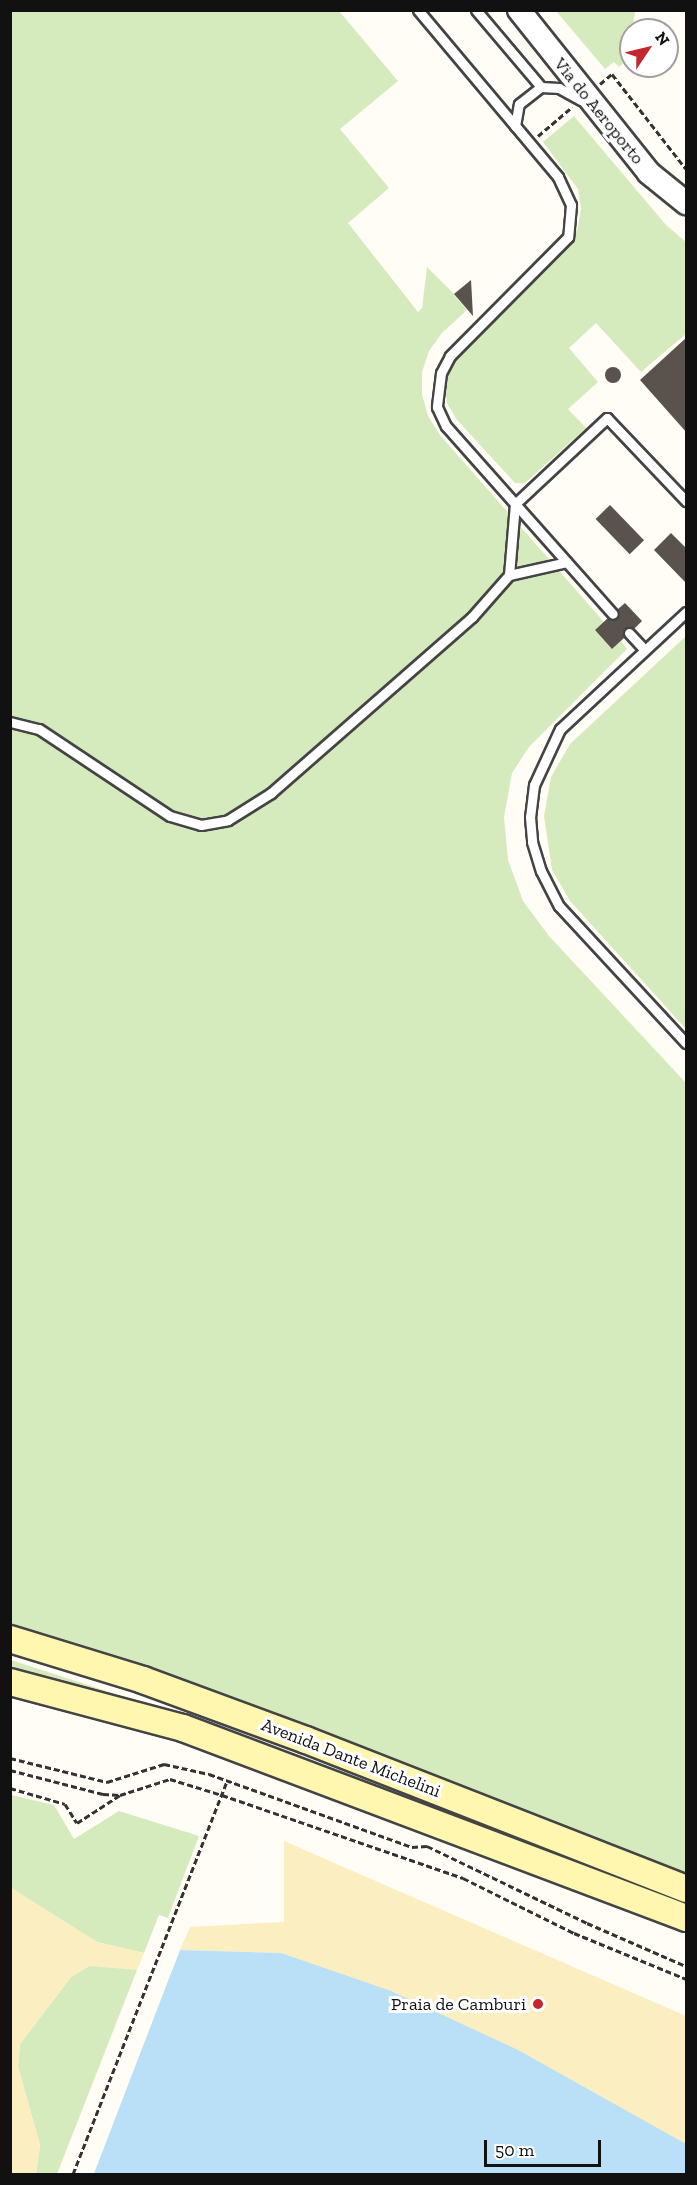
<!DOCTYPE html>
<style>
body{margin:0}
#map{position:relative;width:697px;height:2185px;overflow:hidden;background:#fffdf5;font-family:"Zilla Slab",serif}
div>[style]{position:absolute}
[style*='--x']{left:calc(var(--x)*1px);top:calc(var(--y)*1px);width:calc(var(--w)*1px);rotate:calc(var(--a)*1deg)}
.green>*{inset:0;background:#d5ebbd}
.sand>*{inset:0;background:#fbeec1}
.water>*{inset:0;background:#b9e0f7}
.pier>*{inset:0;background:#fffdf5;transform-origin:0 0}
.building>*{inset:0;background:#5a524d;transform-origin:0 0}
.round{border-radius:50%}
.path>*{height:3px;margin-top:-1.5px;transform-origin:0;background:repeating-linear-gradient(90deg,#333 0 6px,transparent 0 9px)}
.roads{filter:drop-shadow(2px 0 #444) drop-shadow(-2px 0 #444) drop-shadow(0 2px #444) drop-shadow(0 -2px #444)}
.service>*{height:9px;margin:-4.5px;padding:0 4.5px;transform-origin:4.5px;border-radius:4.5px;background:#fff}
.tertiary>*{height:22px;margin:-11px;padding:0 11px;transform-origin:11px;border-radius:11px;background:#fff}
.secondary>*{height:26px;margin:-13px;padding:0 13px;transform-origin:13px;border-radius:13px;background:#fff6b0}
.dots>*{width:16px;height:16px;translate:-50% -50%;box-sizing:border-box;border:3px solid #fff;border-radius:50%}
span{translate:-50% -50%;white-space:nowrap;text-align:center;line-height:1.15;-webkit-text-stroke:6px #fff;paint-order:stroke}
.street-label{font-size:18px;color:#111}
.poi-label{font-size:18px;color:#111}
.right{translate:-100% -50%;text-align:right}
.frame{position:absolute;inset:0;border:12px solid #111;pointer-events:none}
.north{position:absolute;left:619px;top:18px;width:60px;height:60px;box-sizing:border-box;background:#fff;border:2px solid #a0a0a0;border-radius:50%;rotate:55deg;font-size:16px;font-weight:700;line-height:24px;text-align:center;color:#111}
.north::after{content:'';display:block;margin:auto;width:21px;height:27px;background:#c4262e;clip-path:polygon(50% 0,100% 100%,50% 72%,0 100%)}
.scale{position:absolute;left:484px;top:2140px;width:117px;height:27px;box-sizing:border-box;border:3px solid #111;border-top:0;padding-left:8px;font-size:18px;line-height:21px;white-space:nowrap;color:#111;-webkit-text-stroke:4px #fff;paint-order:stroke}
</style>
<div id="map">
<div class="green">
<div style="clip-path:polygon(11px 11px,339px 11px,398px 81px,340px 129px,389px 188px,348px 223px,418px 312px,422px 308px,427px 267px,454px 294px,471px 280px,454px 295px,467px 310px,442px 333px,429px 351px,422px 372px,422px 394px,428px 416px,440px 435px,604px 622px,595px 630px,612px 649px,621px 641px,627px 649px,529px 747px,512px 773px,504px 817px,508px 860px,523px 901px,549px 936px,686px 1083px,686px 1875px,11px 1631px)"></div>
<div style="clip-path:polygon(556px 11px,635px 11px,628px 60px,619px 67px,614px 62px,605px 69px)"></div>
<div style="clip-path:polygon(574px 116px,666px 225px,686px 242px,686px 334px,641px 372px,596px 323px,569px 348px,598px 382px,568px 409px,586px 428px,525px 483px,515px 483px,457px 420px,447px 403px,444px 384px,447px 364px,497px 311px,570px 243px,578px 227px,581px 208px,578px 189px,543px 142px)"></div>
<div style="clip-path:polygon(686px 636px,686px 1029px,570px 901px,552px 870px,544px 816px,551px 777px,570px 744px)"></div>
<div style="clip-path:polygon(11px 1660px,165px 1710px,257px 1742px,254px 1748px,11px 1679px)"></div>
<div style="clip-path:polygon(11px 1795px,54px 1805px,74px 1839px,119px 1811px,199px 1836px,168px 1918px,159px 1915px,144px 1953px,97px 1942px,11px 1888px)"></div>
<div style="clip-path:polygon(104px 1964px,137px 1970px,57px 2174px,36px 2174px,40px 2145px,18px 2067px,20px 2044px,71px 1977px,89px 1966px)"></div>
</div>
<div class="sand">
<div style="clip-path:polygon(284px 1841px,686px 2016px,686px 2144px,281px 1953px,180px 1950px,190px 1927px,284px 1922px)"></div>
<div style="clip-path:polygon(11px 1888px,97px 1942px,144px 1953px,137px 1970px,89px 1966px,71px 1977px,20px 2044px,18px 2067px,40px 2145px,36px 2174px,11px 2174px)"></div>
</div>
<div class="water">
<div style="clip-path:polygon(180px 1950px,281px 1953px,391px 1991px,518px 2050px,686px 2144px,686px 2174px,92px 2174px)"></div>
</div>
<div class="pier">
<div style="left:181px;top:1947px;width:244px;height:4px;rotate:111deg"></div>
</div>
<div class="building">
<div style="clip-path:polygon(471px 280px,473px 316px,454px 294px)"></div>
<div style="clip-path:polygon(687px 337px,687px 433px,640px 380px)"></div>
<div class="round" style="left:605px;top:367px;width:16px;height:16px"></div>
<div style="left:610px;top:505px;width:49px;height:20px;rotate:46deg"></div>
<div style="clip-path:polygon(671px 533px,687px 549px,687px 584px,654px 550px)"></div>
<div style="clip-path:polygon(625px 603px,642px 621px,634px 629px,625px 628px,624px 638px,612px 649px,595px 630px,608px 618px,618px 619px,618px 609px)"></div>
</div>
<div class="path">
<div style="--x:600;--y:84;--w:16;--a:-40"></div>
<div style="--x:612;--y:74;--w:120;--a:52.1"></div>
<div style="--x:538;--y:136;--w:45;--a:-40.5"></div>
<div style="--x:10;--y:1758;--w:100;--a:13.9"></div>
<div style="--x:107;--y:1782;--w:60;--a:-17.5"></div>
<div style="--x:164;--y:1764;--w:46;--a:12.5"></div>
<div style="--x:209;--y:1774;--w:216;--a:19.8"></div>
<div style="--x:412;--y:1847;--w:15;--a:-4"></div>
<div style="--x:427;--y:1846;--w:178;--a:25.7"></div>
<div style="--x:587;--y:1923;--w:108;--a:23.5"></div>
<div style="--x:10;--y:1770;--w:96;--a:14.5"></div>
<div style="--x:103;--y:1794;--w:17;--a:3"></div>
<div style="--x:120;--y:1795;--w:52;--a:-17.7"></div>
<div style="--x:170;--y:1779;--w:54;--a:17.1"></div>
<div style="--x:222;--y:1795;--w:255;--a:19"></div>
<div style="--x:463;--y:1878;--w:124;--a:26.4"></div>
<div style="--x:574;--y:1933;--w:121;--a:22.3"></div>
<div style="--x:10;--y:1788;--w:57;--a:16.2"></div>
<div style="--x:65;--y:1804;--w:22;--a:58"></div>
<div style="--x:77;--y:1823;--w:51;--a:-33.1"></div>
<div style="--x:73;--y:2174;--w:422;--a:-68.6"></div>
</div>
<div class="roads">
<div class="service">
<div style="--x:418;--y:10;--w:218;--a:50"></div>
<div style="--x:558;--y:177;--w:31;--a:65"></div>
<div style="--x:571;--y:205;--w:32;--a:95"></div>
<div style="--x:568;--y:237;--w:168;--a:134.8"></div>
<div style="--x:450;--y:356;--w:19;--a:118"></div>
<div style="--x:441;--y:373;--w:34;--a:97"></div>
<div style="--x:437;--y:407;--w:21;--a:65"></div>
<div style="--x:446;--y:426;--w:251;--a:48.4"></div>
<div style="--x:476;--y:10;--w:101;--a:49.8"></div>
<div style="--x:515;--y:126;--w:22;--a:-80"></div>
<div style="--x:519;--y:104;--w:28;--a:-38"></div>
<div style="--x:541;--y:87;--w:18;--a:3"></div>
<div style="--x:559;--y:88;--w:25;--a:29"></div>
<div style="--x:509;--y:575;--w:59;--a:-12.6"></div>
<div style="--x:686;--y:612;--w:172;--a:137.1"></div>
<div style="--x:560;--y:729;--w:62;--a:114.9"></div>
<div style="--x:534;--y:785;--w:32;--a:97"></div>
<div style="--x:530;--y:817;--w:25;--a:85"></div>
<div style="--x:532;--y:842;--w:30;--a:73"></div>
<div style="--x:541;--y:871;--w:39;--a:63"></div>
<div style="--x:559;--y:906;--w:187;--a:47.2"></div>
<div style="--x:629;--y:633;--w:23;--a:47"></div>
<div style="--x:10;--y:722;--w:30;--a:14"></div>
<div style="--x:39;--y:729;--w:157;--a:33.6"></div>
<div style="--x:170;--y:816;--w:32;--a:16"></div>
<div style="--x:201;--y:825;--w:27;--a:-10"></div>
<div style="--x:228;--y:820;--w:51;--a:-32.1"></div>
<div style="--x:271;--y:793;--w:267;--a:-41.2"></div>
<div style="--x:472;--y:617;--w:56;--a:-48.6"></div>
<div style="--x:509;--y:575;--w:71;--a:-85.2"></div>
<div style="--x:515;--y:504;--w:126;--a:-43.1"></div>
<div style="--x:607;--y:418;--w:115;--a:46.4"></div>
</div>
<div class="tertiary">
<div style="--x:519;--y:10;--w:208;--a:51.4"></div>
<div style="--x:649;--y:173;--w:48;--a:39"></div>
</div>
<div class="secondary">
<div style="--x:10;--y:1639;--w:139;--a:17.1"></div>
<div style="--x:143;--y:1680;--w:174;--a:20.2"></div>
<div style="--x:306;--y:1740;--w:408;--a:21.4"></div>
<div style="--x:10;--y:1682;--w:179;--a:14.9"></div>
<div style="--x:183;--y:1728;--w:538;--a:20.69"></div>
</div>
</div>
<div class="dots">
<div style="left:538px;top:2004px;background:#c4262e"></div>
</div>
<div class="street-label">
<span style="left:599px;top:111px;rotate:51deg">Via do Aeroporto</span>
<span style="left:351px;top:1758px;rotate:21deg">Avenida Dante Michelini</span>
</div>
<div class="poi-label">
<span class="right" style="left:526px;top:2004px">Praia de Camburi</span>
</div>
<div class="frame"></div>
<div class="north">N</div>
<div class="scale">50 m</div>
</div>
